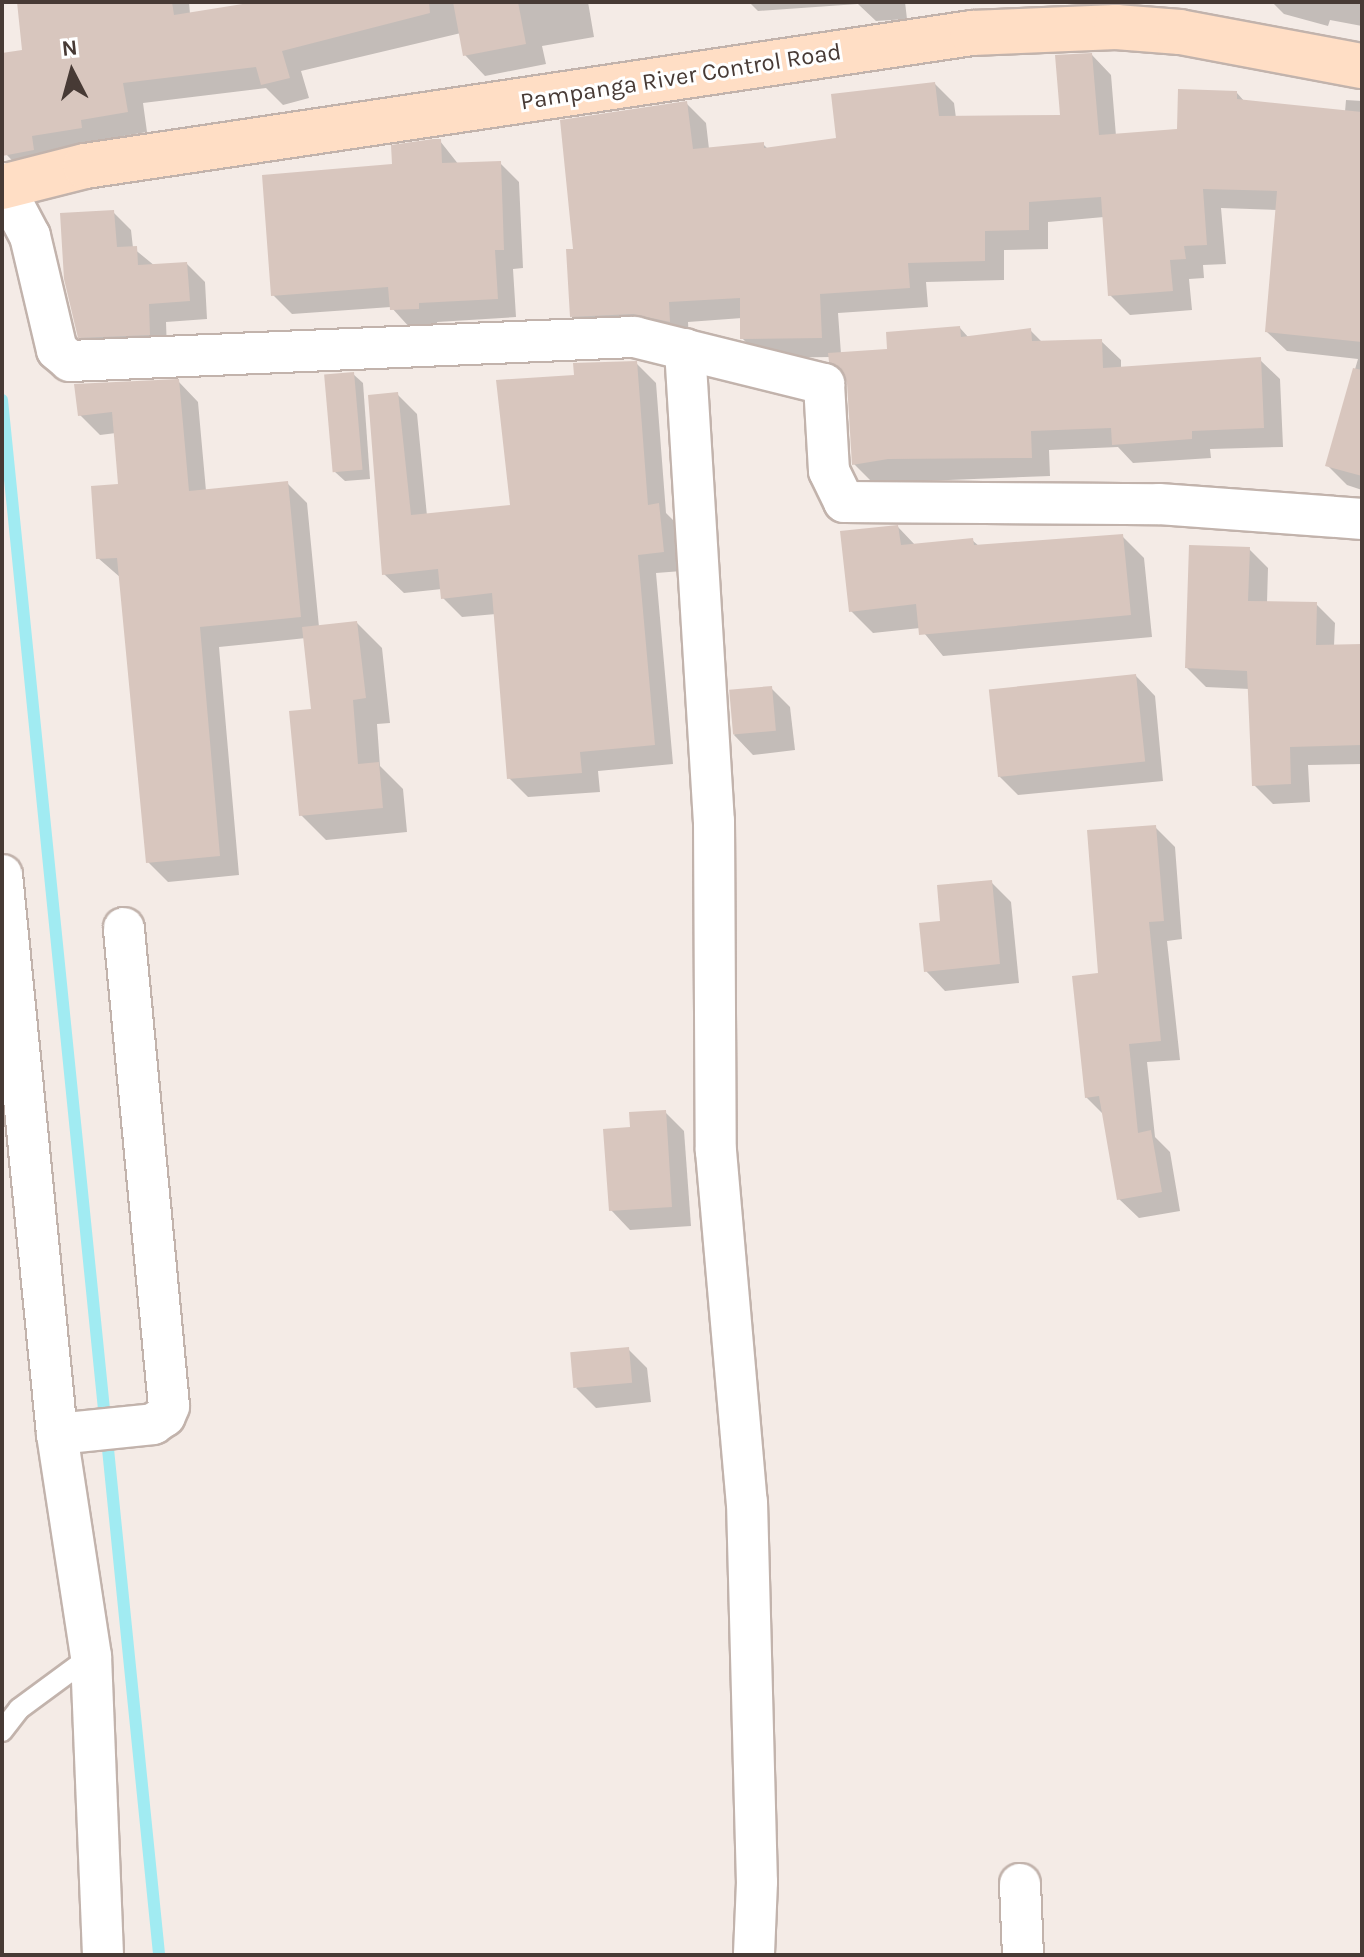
<!DOCTYPE html>
<style>
body{margin:0}
#map{position:relative;width:1364px;height:1957px;overflow:hidden;background:#f4ebe6;font-family:Karla,sans-serif}
div>[style]{position:absolute}
[style*='--x']{left:calc(var(--x)*1px);top:calc(var(--y)*1px);width:calc(var(--w)*1px);rotate:calc(var(--a)*1deg)}
.shadow>*{inset:0;background:#0003}
.stream>*{height:12px;margin:-6px;padding:0 6px;transform-origin:6px;border-radius:6px;background:#a1ebf2}
.building>*{inset:0;background:#d8c6be;transform-origin:0 0}
.roads{filter:drop-shadow(2px 0 #c2b3ac) drop-shadow(-2px 0 #c2b3ac) drop-shadow(0 2px #c2b3ac) drop-shadow(0 -2px #c2b3ac)}
.lane>*{height:20px;margin:-10px;padding:0 10px;transform-origin:10px;border-radius:10px;background:#fff}
.street>*{height:40px;margin:-20px;padding:0 20px;transform-origin:20px;border-radius:20px;background:#fff}
.secondary>*{height:44px;margin:-22px;padding:0 22px;transform-origin:22px;border-radius:22px;background:#ffdec5}
span{translate:-50% -50%;white-space:nowrap;text-align:center;line-height:1.15;-webkit-text-stroke:6px #fff;paint-order:stroke}
.street-label{font-size:24px;color:#473a35}
.frame{position:absolute;inset:0;border:4px solid #473a35;pointer-events:none}
.north{position:absolute;left:32px;top:32px;width:80px;height:80px;-webkit-text-stroke:6px #fff;paint-order:stroke;rotate:354deg;font-size:22px;font-weight:700;line-height:32px;text-align:center;color:#473a35}
.north::after{content:'';display:block;margin:auto;width:28px;height:36px;background:#473a35;clip-path:polygon(50% 0,100% 100%,50% 72%,0 100%)}
</style>
<div id="map">
<div class="shadow">
<div style="clip-path:polygon(19px 2px,189px 2px,190px 14px,268px 2px,588px 2px,594px 37px,542px 46px,546px 64px,485px 76px,465px 55px,461px 33px,301px 71px,309px 98px,283px 105px,266px 88px,143px 103px,147px 132px,100px 140px,101px 148px,26px 175px,6px 154px,2px 129px,2px 55px,24px 52px)"></div>
<div style="clip-path:polygon(749px 2px,905px 2px,907px 19px,876px 21px,858px 4px,758px 11px)"></div>
<div style="clip-path:polygon(1272px 2px,1362px 2px,1362px 26px,1330px 20px,1328px 26px,1284px 14px)"></div>
<div style="clip-path:polygon(1092px 55px,1111px 75px,1116px 136px,1179px 131px,1237px 93px,1245px 102px,1345px 112px,1346px 100px,1362px 101px,1362px 490px,1347px 485px,1327px 465px,1358px 359px,1287px 351px,1267px 332px,1278px 210px,1221px 208px,1226px 264px,1203px 265px,1204px 278px,1189px 279px,1192px 310px,1130px 315px,1110px 295px,1104px 217px,1048px 222px,1048px 249px,1004px 250px,1004px 280px,926px 282px,928px 307px,838px 313px,841px 354px,889px 351px,960px 328px,969px 338px,1030px 330px,1043px 343px,1101px 341px,1121px 360px,1121px 369px,1260px 360px,1280px 379px,1283px 447px,1210px 449px,1211px 458px,1133px 463px,1118px 447px,1049px 450px,1050px 476px,873px 483px,854px 464px,849px 382px,831px 357px,761px 358px,742px 338px,742px 318px,688px 322px,689px 341px,592px 336px,572px 316px,575px 251px,686px 103px,706px 123px,709px 149px,763px 144px,769px 150px,838px 139px,935px 84px,954px 103px,956px 118px,1062px 117px)"></div>
<div style="clip-path:polygon(440px 141px,459px 165px,500px 163px,519px 182px,523px 268px,513px 269px,516px 317px,437px 322px,437px 328px,411px 329px,391px 307px,292px 314px,273px 295px,394px 166px)"></div>
<div style="clip-path:polygon(113px 212px,131px 230px,133px 248px,155px 266px,187px 264px,205px 282px,207px 319px,166px 322px,167px 352px,98px 354px,79px 336px)"></div>
<div style="clip-path:polygon(636px 363px,656px 383px,666px 513px,678px 525px,682px 571px,656px 573px,673px 764px,598px 771px,600px 792px,528px 797px,509px 778px,496px 614px,462px 617px,443px 598px,442px 589px,404px 593px,384px 574px,397px 394px,417px 414px,427px 516px,513px 507px,576px 377px)"></div>
<div style="clip-path:polygon(353px 374px,363px 383px,370px 479px,345px 481px,335px 472px)"></div>
<div style="clip-path:polygon(178px 381px,198px 402px,206px 491px,287px 483px,307px 503px,319px 627px,357px 623px,382px 648px,390px 723px,377px 724px,380px 766px,403px 789px,407px 832px,326px 840px,301px 815px,313px 711px,306px 638px,219px 647px,239px 875px,168px 882px,148px 862px,121px 578px,98px 558px,121px 486px,116px 433px,100px 435px,80px 415px)"></div>
<div style="clip-path:polygon(898px 527px,916px 546px,972px 540px,980px 547px,1122px 536px,1144px 558px,1152px 637px,943px 656px,920px 628px,873px 633px,851px 611px)"></div>
<div style="clip-path:polygon(1249px 549px,1268px 568px,1267px 603px,1316px 604px,1335px 623px,1334px 646px,1362px 646px,1362px 764px,1308px 765px,1310px 802px,1273px 804px,1254px 785px,1250px 689px,1206px 687px,1187px 668px)"></div>
<div style="clip-path:polygon(1136px 676px,1155px 696px,1163px 781px,1018px 795px,998px 775px)"></div>
<div style="clip-path:polygon(771px 688px,790px 707px,795px 750px,753px 755px,734px 735px)"></div>
<div style="clip-path:polygon(1155px 827px,1175px 847px,1182px 939px,1167px 941px,1180px 1060px,1147px 1062px,1155px 1137px,1170px 1152px,1180px 1211px,1139px 1218px,1119px 1199px,1104px 1115px,1086px 1097px,1100px 975px)"></div>
<div style="clip-path:polygon(991px 882px,1011px 902px,1019px 983px,945px 991px,926px 971px,942px 923px)"></div>
<div style="clip-path:polygon(665px 1112px,684px 1131px,691px 1226px,630px 1230px,611px 1210px,632px 1129px)"></div>
<div style="clip-path:polygon(628px 1349px,647px 1368px,651px 1402px,596px 1408px,576px 1388px)"></div>
</div>
<div class="stream">
<div style="--x:2;--y:400;--w:1563;--a:84.23"></div>
</div>
<div class="building">
<div style="clip-path:polygon(17px 2px,172px 2px,174px 15px,255px 2px,429px 2px,430px 13px,282px 51px,290px 78px,261px 85px,256px 67px,123px 83px,128px 112px,81px 120px,82px 128px,32px 136px,34px 150px,2px 156px,2px 53px,22px 50px)"></div>
<div style="clip-path:polygon(453px 2px,518px 2px,526px 44px,463px 56px)"></div>
<div style="clip-path:polygon(1092px 53px,1099px 135px,1177px 129px,1178px 89px,1237px 91px,1237px 99px,1362px 112px,1362px 342px,1265px 332px,1277px 191px,1203px 189px,1207px 245px,1184px 246px,1186px 259px,1170px 260px,1173px 291px,1108px 296px,1101px 197px,1029px 202px,1029px 230px,985px 231px,985px 261px,908px 263px,910px 288px,820px 294px,822px 338px,740px 339px,740px 298px,669px 302px,670px 322px,633px 314px,570px 317px,566px 249px,573px 249px,560px 120px,687px 101px,693px 149px,764px 142px,764px 148px,836px 138px,831px 94px,935px 82px,939px 116px,1060px 115px,1055px 55px)"></div>
<div style="clip-path:polygon(433px 139px,441px 139px,442px 163px,501px 161px,504px 250px,495px 250px,498px 299px,419px 303px,419px 309px,390px 310px,388px 287px,271px 296px,262px 175px,392px 164px,391px 145px)"></div>
<div style="clip-path:polygon(114px 210px,117px 247px,137px 246px,138px 265px,187px 262px,190px 301px,149px 304px,150px 335px,78px 338px,64px 279px,60px 213px)"></div>
<div style="clip-path:polygon(960px 326px,961px 337px,1031px 328px,1032px 341px,1102px 339px,1103px 368px,1261px 357px,1264px 428px,1192px 431px,1192px 439px,1112px 445px,1111px 428px,1031px 431px,1032px 458px,888px 459px,852px 465px,847px 383px,841px 369px,829px 362px,828px 353px,887px 349px,886px 332px)"></div>
<div style="clip-path:polygon(637px 361px,648px 505px,659px 503px,664px 552px,638px 555px,655px 745px,580px 752px,582px 773px,507px 779px,492px 593px,441px 599px,438px 569px,382px 575px,368px 395px,398px 392px,411px 515px,510px 505px,496px 380px,574px 375px,573px 363px)"></div>
<div style="clip-path:polygon(1353px 368px,1362px 370px,1362px 476px,1325px 466px)"></div>
<div style="left:354px;top:372px;width:98px;height:30px;rotate:85deg"></div>
<div style="clip-path:polygon(179px 379px,189px 491px,288px 481px,301px 617px,200px 627px,220px 856px,146px 863px,117px 558px,96px 559px,91px 486px,118px 484px,112px 412px,78px 416px,74px 384px)"></div>
<div style="clip-path:polygon(898px 525px,901px 545px,973px 538px,974px 545px,1123px 534px,1131px 615px,919px 635px,916px 604px,849px 612px,840px 531px)"></div>
<div style="clip-path:polygon(1189px 545px,1250px 547px,1248px 601px,1317px 602px,1316px 645px,1362px 644px,1362px 745px,1290px 747px,1291px 784px,1252px 786px,1247px 671px,1185px 668px)"></div>
<div style="clip-path:polygon(357px 621px,366px 698px,353px 700px,358px 764px,379px 762px,383px 808px,299px 816px,289px 711px,311px 709px,302px 627px)"></div>
<div style="left:1136px;top:674px;width:88px;height:148px;rotate:84deg"></div>
<div style="left:772px;top:686px;width:45px;height:43px;rotate:85deg"></div>
<div style="clip-path:polygon(1156px 825px,1164px 921px,1149px 922px,1161px 1041px,1129px 1044px,1138px 1133px,1151px 1130px,1162px 1192px,1117px 1200px,1099px 1096px,1085px 1098px,1072px 976px,1098px 973px,1087px 830px)"></div>
<div style="clip-path:polygon(992px 880px,1000px 964px,924px 972px,919px 923px,940px 921px,937px 885px)"></div>
<div style="clip-path:polygon(666px 1110px,672px 1207px,609px 1211px,603px 1129px,630px 1127px,629px 1112px)"></div>
<div style="left:629px;top:1347px;width:36px;height:59px;rotate:85deg"></div>
</div>
<div class="roads">
<div class="lane">
<div style="--x:2;--y:1731;--w:28;--a:-52"></div>
<div style="--x:19;--y:1709;--w:89;--a:-36.4"></div>
</div>
<div class="street">
<div style="--x:2;--y:183;--w:60;--a:62.2"></div>
<div style="--x:30;--y:236;--w:117;--a:76.7"></div>
<div style="--x:57;--y:350;--w:17;--a:40"></div>
<div style="--x:70;--y:361;--w:565;--a:-2.44"></div>
<div style="--x:634;--y:337;--w:196;--a:13.9"></div>
<div style="--x:824;--y:384;--w:87;--a:86.7"></div>
<div style="--x:829;--y:471;--w:34;--a:64"></div>
<div style="--x:844;--y:502;--w:315;--a:0.4"></div>
<div style="--x:1159;--y:504;--w:204;--a:4.2"></div>
<div style="--x:685;--y:349;--w:473;--a:86.5"></div>
<div style="--x:714;--y:821;--w:330;--a:89.7"></div>
<div style="--x:716;--y:1151;--w:352;--a:85"></div>
<div style="--x:747;--y:1502;--w:380;--a:88.5"></div>
<div style="--x:757;--y:1882;--w:73;--a:92.4"></div>
<div style="--x:2;--y:875;--w:562;--a:84.38"></div>
<div style="--x:57;--y:1434;--w:225;--a:81.3"></div>
<div style="--x:91;--y:1656;--w:299;--a:87.7"></div>
<div style="--x:57;--y:1434;--w:97;--a:-5.9"></div>
<div style="--x:153;--y:1424;--w:14;--a:-34"></div>
<div style="--x:165;--y:1416;--w:11;--a:-68"></div>
<div style="--x:169;--y:1406;--w:480;--a:-95.4"></div>
<div style="--x:1020;--y:1884;--w:71;--a:87.6"></div>
</div>
<div class="secondary">
<div style="--x:2;--y:187;--w:86;--a:-14.2"></div>
<div style="--x:85;--y:166;--w:897;--a:-8.53"></div>
<div style="--x:972;--y:33;--w:144;--a:-2.4"></div>
<div style="--x:1116;--y:27;--w:64;--a:4.5"></div>
<div style="--x:1180;--y:32;--w:185;--a:10.6"></div>
</div>
</div>
<div class="street-label">
<span style="left:681px;top:77px;rotate:-9deg">Pampanga River Control Road</span>
</div>
<div class="frame"></div>
<div class="north">N</div>
</div>
